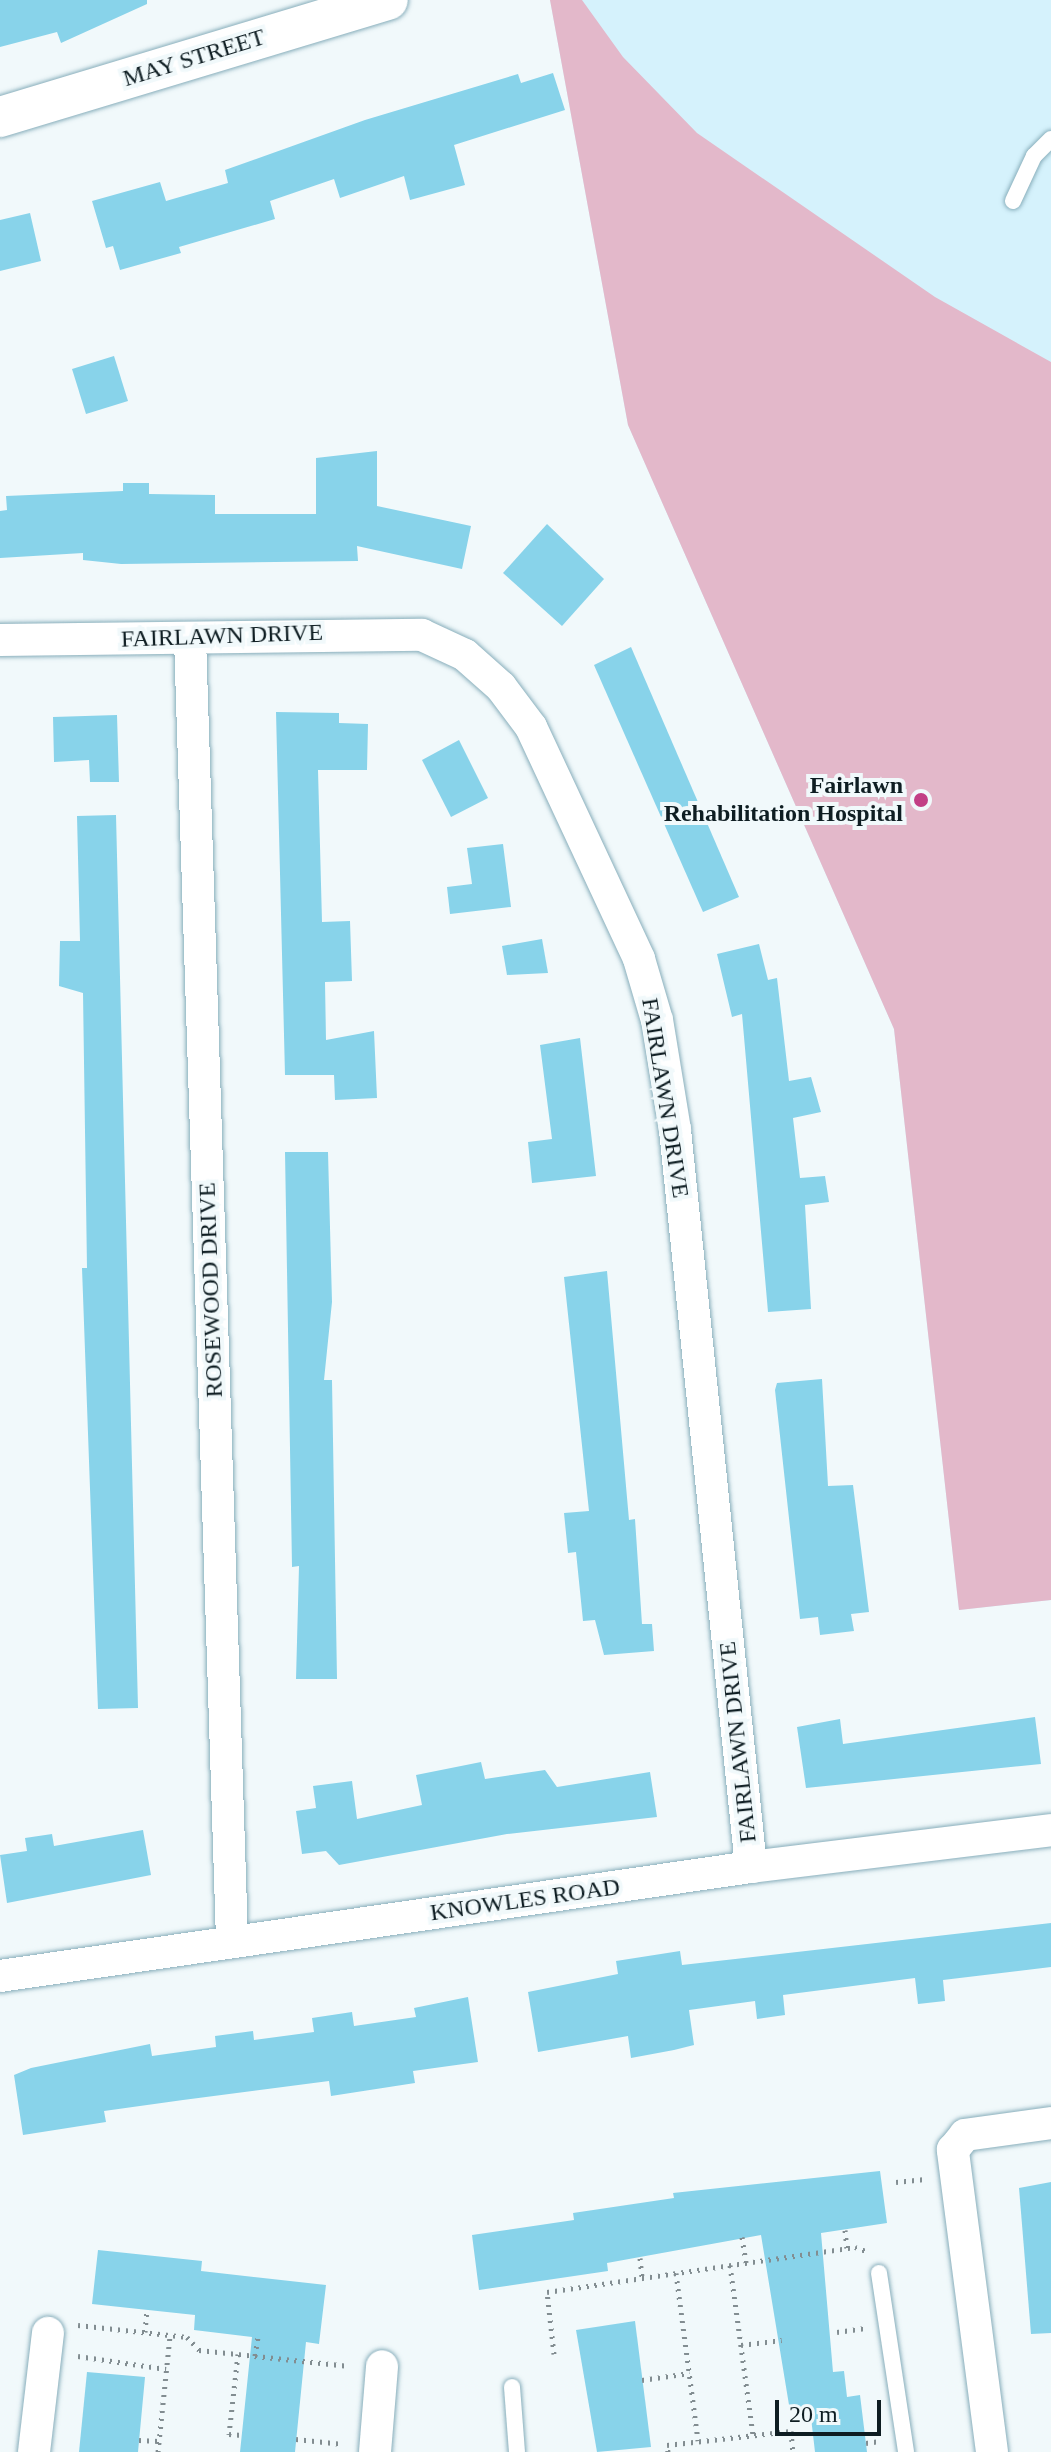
<!DOCTYPE html>
<html>
<head>
<meta charset="utf-8">
<style>
  body { margin:0 }
  #map { position:relative; width:1051px; height:2452px; overflow:hidden; background:#f1f9fb; font-family:Georgia,serif }
  div>[style] { position:absolute }
  .built>* { inset:0; background:#d5f2fc }
  .green>* { inset:0; background:#e3b8ca }
  .building>* { inset:0; background:#88d3ea }
  .path>* { height:5px; margin-top:-2.5px; transform-origin:0; background:repeating-linear-gradient(90deg,#828d91 0 2px,transparent 0 8px) }
  .roads { filter:drop-shadow(0 0 2px #88aebb) drop-shadow(0 0 2px #88aebb) }
  .service>* { height:16px; margin:-8px; padding:0 8px; transform-origin:8px; border-radius:8px; background:#fff }
  .minor>* { height:32px; margin:-16px; padding:0 16px; transform-origin:16px; border-radius:16px; background:#fff }
  .tertiary>* { height:40px; margin:-20px; padding:0 20px; transform-origin:20px; border-radius:20px; background:#fff }
  .dots>* { width:22px; height:22px; translate:-50% -50%; box-sizing:border-box; border:4px solid #f1f9fb; border-radius:50% }
  span { translate:-50% -50%; white-space:nowrap; text-align:center; line-height:1.15; -webkit-text-stroke:8px #f1f9fb; paint-order:stroke }
  .street-label { font-size:24px; color:#0e1d22 }
  .poi-label { font-size:24px; color:#0e1d22; font-weight:700 }
  .right { translate:-100% -50%; text-align:right }
  .scale { position:absolute; left:775px; top:2400px; width:106px; height:36px; box-sizing:border-box; border:4px solid #0e1d22; border-top:0; padding-left:10px; font-size:24px; line-height:28px; white-space:nowrap; color:#0e1d22; -webkit-text-stroke:6px #f1f9fb; paint-order:stroke }
</style>
</head>
<body>
<div id="map">
  <div class="built">
    <div style="clip-path:polygon(550px 0,1051px 0,1051px 1600px,959px 1610px,894px 1029px,628px 425px)"></div>
  </div>
  <div class="green">
    <div style="clip-path:polygon(550px 0,582px 0,623px 57px,697px 133px,935px 297px,1051px 362px,1051px 1600px,959px 1610px,894px 1029px,628px 425px)"></div>
  </div>
  <div class="building">
    <div style="clip-path:polygon(0 0,147px 0,147px 4px,61px 43px,57px 32px,0 47px)"></div>
    <div style="clip-path:polygon(553px 73px,565px 110px,454px 145px,465px 185px,410px 200px,404px 176px,340px 198px,334px 179px,270px 201px,275px 219px,179px 247px,181px 253px,120px 270px,113px 246px,106px 248px,92px 201px,160px 182px,166px 201px,228px 183px,225px 170px,365px 120px,518px 74px,521px 83px)"></div>
    <div style="clip-path:polygon(30px 213px,41px 261px,0 271px,0 220px)"></div>
    <div style="clip-path:polygon(114px 356px,128px 401px,86px 414px,72px 369px)"></div>
    <div style="clip-path:polygon(377px 451px,377px 506px,471px 526px,462px 569px,357px 546px,358px 561px,121px 564px,83px 560px,83px 553px,0 558px,0 511px,7px 510px,6px 496px,123px 491px,123px 483px,149px 483px,149px 494px,215px 495px,215px 514px,316px 514px,316px 458px)"></div>
    <div style="clip-path:polygon(547px 524px,604px 579px,562px 626px,503px 573px)"></div>
    <div style="clip-path:polygon(631px 647px,739px 897px,703px 912px,594px 665px)"></div>
    <div style="clip-path:polygon(276px 712px,339px 713px,339px 723px,368px 724px,367px 770px,318px 770px,322px 922px,350px 921px,352px 981px,325px 982px,326px 1040px,374px 1031px,377px 1098px,335px 1100px,334px 1075px,285px 1075px)"></div>
    <div style="clip-path:polygon(117px 715px,119px 782px,90px 782px,89px 760px,54px 762px,53px 717px)"></div>
    <div style="clip-path:polygon(459px 740px,488px 798px,451px 817px,422px 760px)"></div>
    <div style="clip-path:polygon(116px 815px,138px 1708px,98px 1709px,82px 1268px,87px 1268px,83px 993px,59px 986px,60px 941px,80px 941px,77px 816px)"></div>
    <div style="clip-path:polygon(503px 844px,511px 907px,450px 914px,447px 887px,472px 884px,467px 848px)"></div>
    <div style="clip-path:polygon(542px 939px,548px 973px,507px 975px,502px 946px)"></div>
    <div style="clip-path:polygon(759px 944px,768px 980px,777px 978px,789px 1081px,811px 1077px,821px 1112px,793px 1118px,800px 1178px,825px 1176px,829px 1202px,805px 1205px,811px 1309px,768px 1312px,742px 1014px,732px 1017px,717px 954px)"></div>
    <div style="clip-path:polygon(580px 1038px,596px 1176px,532px 1183px,528px 1142px,552px 1139px,540px 1045px)"></div>
    <div style="clip-path:polygon(285px 1152px,328px 1152px,332px 1302px,324px 1380px,332px 1380px,337px 1679px,296px 1679px,299px 1566px,292px 1567px)"></div>
    <div style="clip-path:polygon(607px 1271px,629px 1520px,635px 1519px,642px 1624px,652px 1624px,654px 1651px,604px 1655px,595px 1620px,583px 1621px,576px 1552px,568px 1553px,564px 1513px,589px 1511px,564px 1277px)"></div>
    <div style="clip-path:polygon(822px 1379px,828px 1486px,853px 1485px,869px 1612px,851px 1614px,854px 1631px,820px 1635px,818px 1617px,800px 1619px,775px 1390px,777px 1383px)"></div>
    <div style="clip-path:polygon(1035px 1717px,1041px 1764px,806px 1788px,797px 1727px,840px 1719px,843px 1744px)"></div>
    <div style="clip-path:polygon(481px 1762px,485px 1779px,545px 1770px,557px 1787px,650px 1772px,657px 1817px,507px 1834px,339px 1865px,326px 1851px,302px 1854px,296px 1811px,316px 1808px,313px 1786px,352px 1781px,357px 1819px,422px 1805px,416px 1775px)"></div>
    <div style="clip-path:polygon(143px 1830px,151px 1875px,7px 1903px,0 1855px,27px 1851px,25px 1838px,52px 1834px,54px 1846px)"></div>
    <div style="clip-path:polygon(1051px 1923px,1051px 1967px,943px 1980px,945px 2001px,918px 2004px,915px 1978px,783px 1995px,785px 2015px,757px 2019px,755px 2001px,689px 2010px,694px 2045px,674px 2050px,631px 2058px,628px 2036px,538px 2052px,528px 1992px,618px 1974px,616px 1961px,680px 1951px,682px 1965px)"></div>
    <div style="clip-path:polygon(468px 1997px,478px 2062px,413px 2071px,415px 2083px,331px 2096px,329px 2081px,183px 2100px,104px 2111px,106px 2122px,23px 2135px,14px 2075px,31px 2068px,150px 2044px,152px 2056px,216px 2047px,215px 2036px,253px 2031px,254px 2040px,314px 2032px,312px 2018px,352px 2012px,354px 2026px,416px 2017px,414px 2008px)"></div>
    <div style="clip-path:polygon(880px 2171px,887px 2223px,821px 2233px,833px 2372px,844px 2371px,847px 2397px,860px 2395px,867px 2452px,815px 2452px,810px 2409px,790px 2411px,761px 2235px,607px 2263px,608px 2271px,479px 2290px,472px 2235px,574px 2220px,573px 2213px,674px 2198px,673px 2193px)"></div>
    <div style="clip-path:polygon(1051px 2182px,1051px 2333px,1031px 2334px,1019px 2188px)"></div>
    <div style="clip-path:polygon(98px 2250px,202px 2261px,201px 2271px,326px 2285px,319px 2344px,306px 2342px,295px 2452px,240px 2452px,252px 2337px,194px 2330px,195px 2315px,92px 2304px)"></div>
    <div style="clip-path:polygon(635px 2321px,651px 2447px,597px 2452px,576px 2330px)"></div>
    <div style="clip-path:polygon(87px 2372px,145px 2377px,138px 2452px,79px 2452px)"></div>
  </div>
  <div class="path">
    <div style="left:896px;top:2182px;width:27px;rotate:-6deg"></div>
    <div style="left:845px;top:2230px;width:18px;rotate:84deg"></div>
    <div style="left:742px;top:2237px;width:26px;rotate:81deg"></div>
    <div style="left:640px;top:2258px;width:20px;rotate:84deg"></div>
    <div style="left:730px;top:2265px;width:172px;rotate:82.3deg"></div>
    <div style="left:676px;top:2273px;width:169px;rotate:82.5deg"></div>
    <div style="left:78px;top:2325px;width:110px;rotate:6.3deg"></div>
    <div style="left:187px;top:2337px;width:18px;rotate:47deg"></div>
    <div style="left:199px;top:2350px;width:151px;rotate:6.1deg"></div>
    <div style="left:145px;top:2332px;width:22px;rotate:-85deg"></div>
    <div style="left:837px;top:2332px;width:27px;rotate:-8deg"></div>
    <div style="left:741px;top:2345px;width:41px;rotate:-7deg"></div>
    <div style="left:238px;top:2354px;width:81px;rotate:96.4deg"></div>
    <div style="left:229px;top:2434px;width:13px;rotate:4deg"></div>
    <div style="left:554px;top:2354px;width:62px;rotate:-96.4deg"></div>
    <div style="left:547px;top:2292px;width:311px;rotate:-8.3deg"></div>
    <div style="left:855px;top:2247px;width:12px;rotate:20deg"></div>
    <div style="left:78px;top:2356px;width:89px;rotate:8.4deg"></div>
    <div style="left:255px;top:2356px;width:19px;rotate:-81deg"></div>
    <div style="left:642px;top:2380px;width:48px;rotate:-8.5deg"></div>
    <div style="left:296px;top:2439px;width:47px;rotate:6.1deg"></div>
    <div style="left:139px;top:2440px;width:20px;rotate:3deg"></div>
    <div style="left:866px;top:2443px;width:14px;rotate:-8deg"></div>
    <div style="left:158px;top:2452px;width:118px;rotate:-84.1deg"></div>
    <div style="left:668px;top:2452px;width:7px;rotate:-98deg"></div>
    <div style="left:667px;top:2445px;width:125px;rotate:-6.4deg"></div>
    <div style="left:791px;top:2431px;width:21px;rotate:85deg"></div>
  </div>
  <div class="roads">
    <div class="service">
      <div style="left:1013px;top:201px;width:50px;rotate:-65deg"></div>
      <div style="left:1034px;top:156px;width:24px;rotate:-45deg"></div>
      <div style="left:879px;top:2273px;width:181px;rotate:81.4deg"></div>
      <div style="left:512px;top:2387px;width:65px;rotate:85.6deg"></div>
    </div>
    <div class="minor">
      <div style="left:190px;top:639px;width:1303px;rotate:88.15deg"></div>
      <div style="left:0;top:640px;width:422px;rotate:-0.7deg"></div>
      <div style="left:422px;top:635px;width:47px;rotate:24.9deg"></div>
      <div style="left:465px;top:655px;width:48px;rotate:41.6deg"></div>
      <div style="left:501px;top:687px;width:50px;rotate:53.1deg"></div>
      <div style="left:531px;top:727px;width:256px;rotate:65deg"></div>
      <div style="left:639px;top:959px;width:64px;rotate:73.6deg"></div>
      <div style="left:657px;top:1020px;width:111px;rotate:80.7deg"></div>
      <div style="left:675px;top:1130px;width:741px;rotate:84.11deg"></div>
      <div style="left:0;top:1976px;width:759px;rotate:-8.26deg"></div>
      <div style="left:751px;top:1867px;width:302px;rotate:-7deg"></div>
      <div style="left:34px;top:2452px;width:120px;rotate:-83.3deg"></div>
      <div style="left:375px;top:2452px;width:86px;rotate:-85.3deg"></div>
      <div style="left:992px;top:2452px;width:305px;rotate:-97.4deg"></div>
      <div style="left:953px;top:2150px;width:19px;rotate:-51deg"></div>
      <div style="left:965px;top:2135px;width:87px;rotate:-7.9deg"></div>
    </div>
    <div class="tertiary">
      <div style="left:0;top:117px;width:405px;rotate:-16.8deg"></div>
    </div>
  </div>
  <div class="dots">
    <div style="left:921px;top:800px;background:#c23f86"></div>
  </div>
  <div class="street-label">
    <span style="left:194px;top:58px;rotate:-17deg">MAY STREET</span>
    <span style="left:222px;top:636px;rotate:-2deg">FAIRLAWN DRIVE</span>
    <span style="left:665px;top:1098px;rotate:81deg">FAIRLAWN DRIVE</span>
    <span style="left:211px;top:1290px;rotate:-92deg">ROSEWOOD DRIVE</span>
    <span style="left:738px;top:1742px;rotate:-96deg">FAIRLAWN DRIVE</span>
    <span style="left:525px;top:1900px;rotate:-8deg">KNOWLES ROAD</span>
  </div>
  <div class="poi-label">
    <span class="right" style="left:903px;top:800px">Fairlawn<br>Rehabilitation Hospital</span>
  </div>
  <div class="scale">20 m</div>
</div>
</body>
</html>
